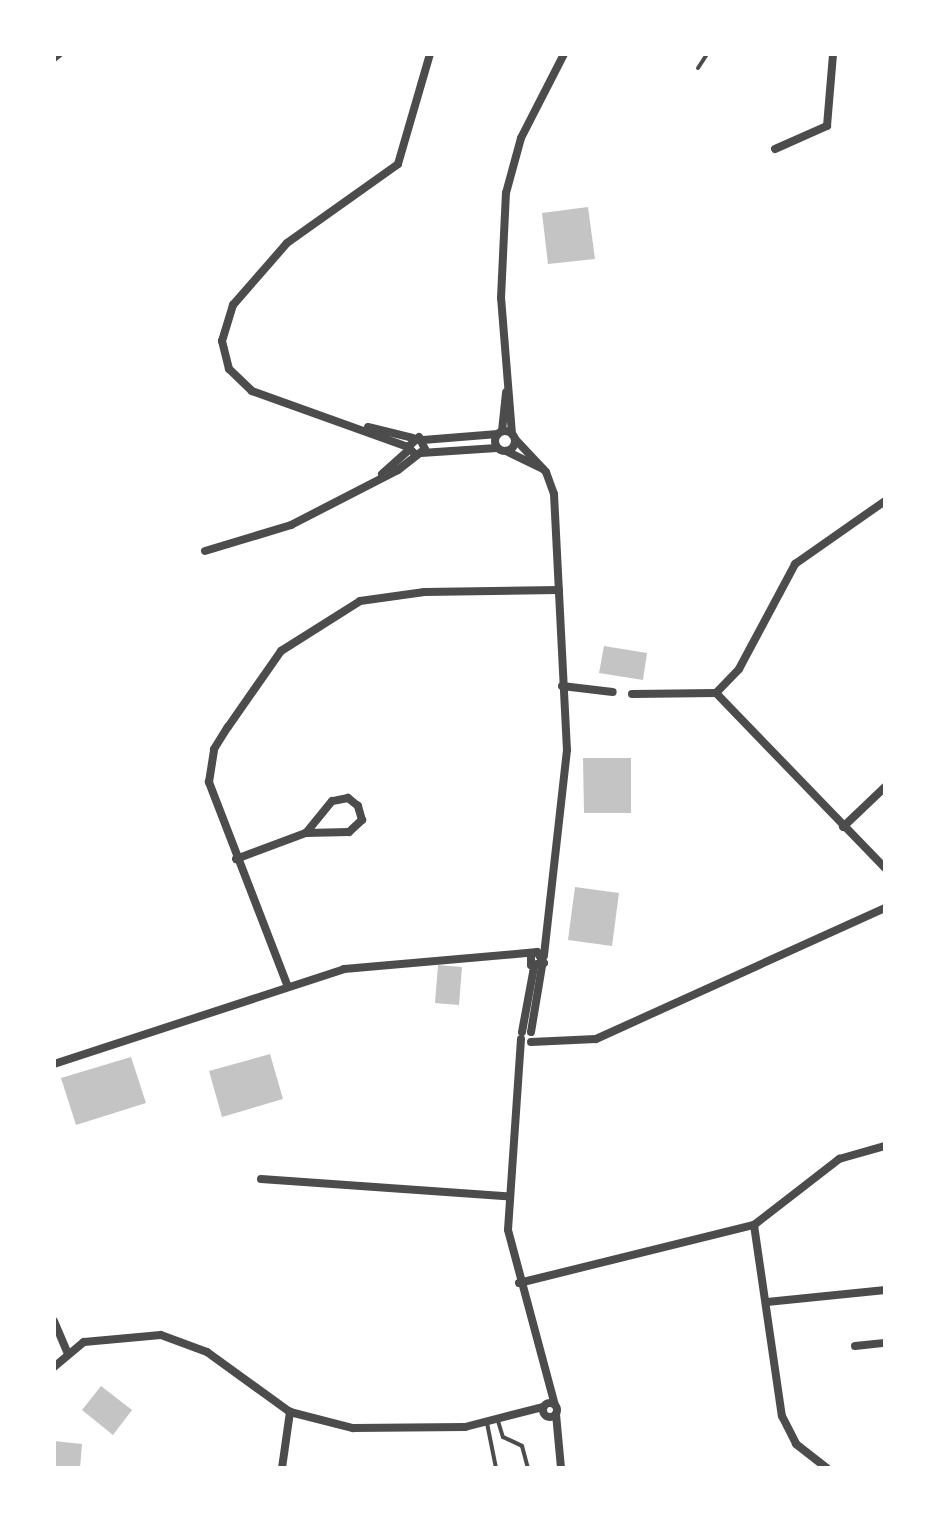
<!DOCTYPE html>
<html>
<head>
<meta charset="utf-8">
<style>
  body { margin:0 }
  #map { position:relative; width:939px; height:1522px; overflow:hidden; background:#fff; font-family:"PT Sans",sans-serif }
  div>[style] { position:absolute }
  .building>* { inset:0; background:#c4c4c4 }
  .service>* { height:4px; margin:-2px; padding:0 2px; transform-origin:2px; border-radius:2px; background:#4c4c4c }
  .minor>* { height:8px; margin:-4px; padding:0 4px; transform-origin:4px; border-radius:4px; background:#4c4c4c }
  .minor>.ring { margin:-4px; padding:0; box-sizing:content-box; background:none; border:8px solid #4c4c4c; border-radius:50% }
  span { translate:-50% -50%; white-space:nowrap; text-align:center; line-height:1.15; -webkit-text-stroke:8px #fff; paint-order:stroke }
  .frame { position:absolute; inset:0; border:56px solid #fff; pointer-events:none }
</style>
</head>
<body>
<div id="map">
  <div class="building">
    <div style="clip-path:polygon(588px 207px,595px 259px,548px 264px,542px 213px)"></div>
    <div style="clip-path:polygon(604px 646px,647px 653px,643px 680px,599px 673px)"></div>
    <div style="clip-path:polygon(583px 758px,631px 758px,631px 813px,584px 813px)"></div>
    <div style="clip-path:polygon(575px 887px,619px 893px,612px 946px,568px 940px)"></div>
    <div style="clip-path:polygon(438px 965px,462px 967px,459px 1005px,435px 1003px)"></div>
    <div style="clip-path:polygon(270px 1054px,283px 1099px,222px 1117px,209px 1071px)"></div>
    <div style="clip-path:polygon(131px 1057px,146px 1103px,76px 1125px,61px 1078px)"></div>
    <div style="clip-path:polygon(101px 1386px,132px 1410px,113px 1435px,82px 1410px)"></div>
    <div style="clip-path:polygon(54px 1441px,82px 1444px,80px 1468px,54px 1468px)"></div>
  </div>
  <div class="service">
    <div style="left:698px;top:68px;width:17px;rotate:-57deg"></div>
    <div style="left:498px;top:1421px;width:17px;rotate:73deg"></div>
    <div style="left:503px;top:1437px;width:21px;rotate:25deg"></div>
    <div style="left:522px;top:1446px;width:23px;rotate:75deg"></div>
    <div style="left:487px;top:1423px;width:46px;rotate:78.7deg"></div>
  </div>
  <div class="minor">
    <div style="left:54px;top:58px;width:6px;rotate:-39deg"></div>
    <div style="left:775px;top:149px;width:57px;rotate:-23.9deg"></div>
    <div style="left:827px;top:126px;width:72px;rotate:-85.2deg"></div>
    <div style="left:368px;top:427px;width:46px;rotate:13.7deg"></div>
    <div class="ring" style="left:495px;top:431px;width:12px;height:12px"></div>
    <div style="left:502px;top:431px;width:39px;rotate:-84deg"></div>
    <div style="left:512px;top:434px;width:136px;rotate:-94.6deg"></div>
    <div style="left:501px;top:298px;width:105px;rotate:-87.3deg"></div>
    <div style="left:506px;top:193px;width:57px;rotate:-74.7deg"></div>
    <div style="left:521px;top:138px;width:94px;rotate:-62.9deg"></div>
    <div style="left:515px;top:439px;width:45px;rotate:46.8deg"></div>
    <div style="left:546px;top:472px;width:23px;rotate:70deg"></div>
    <div style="left:554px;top:494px;width:256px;rotate:87.1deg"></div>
    <div style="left:567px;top:750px;width:207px;rotate:96.4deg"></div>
    <div style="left:423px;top:440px;width:75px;rotate:-4.6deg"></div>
    <div style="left:408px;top:447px;width:166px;rotate:-160.3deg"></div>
    <div style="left:252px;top:391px;width:32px;rotate:-136deg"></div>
    <div style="left:229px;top:369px;width:29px;rotate:-104deg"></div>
    <div style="left:222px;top:341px;width:38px;rotate:-73deg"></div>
    <div style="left:233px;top:305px;width:82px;rotate:-48.9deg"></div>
    <div style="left:287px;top:243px;width:136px;rotate:-35.4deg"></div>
    <div style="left:398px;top:164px;width:115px;rotate:-73.8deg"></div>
    <div style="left:506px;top:451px;width:41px;rotate:25.9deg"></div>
    <div style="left:421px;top:453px;width:76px;rotate:-3.8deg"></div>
    <div style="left:382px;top:474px;width:36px;rotate:-42deg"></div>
    <div style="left:205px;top:551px;width:90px;rotate:-16.8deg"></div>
    <div style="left:291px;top:525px;width:120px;rotate:-27.2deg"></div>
    <div style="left:398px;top:470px;width:34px;rotate:-38deg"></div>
    <div style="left:425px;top:449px;width:13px;rotate:-117deg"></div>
    <div style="left:419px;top:437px;width:15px;rotate:138deg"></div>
    <div style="left:408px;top:447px;width:11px;rotate:45deg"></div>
    <div style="left:562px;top:686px;width:51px;rotate:6.7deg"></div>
    <div style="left:716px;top:693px;width:33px;rotate:-46deg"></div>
    <div style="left:739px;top:669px;width:119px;rotate:-61.9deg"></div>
    <div style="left:795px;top:564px;width:110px;rotate:-35deg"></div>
    <div style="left:716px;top:693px;width:243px;rotate:46deg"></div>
    <div style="left:632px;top:694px;width:84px;rotate:-0.7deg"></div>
    <div style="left:843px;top:827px;width:58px;rotate:-43.6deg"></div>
    <div style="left:236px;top:859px;width:75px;rotate:-20.4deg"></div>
    <div style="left:306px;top:833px;width:43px;rotate:-1.3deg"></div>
    <div style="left:349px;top:832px;width:18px;rotate:-43deg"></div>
    <div style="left:362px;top:820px;width:15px;rotate:-106deg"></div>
    <div style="left:358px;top:806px;width:13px;rotate:-141deg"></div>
    <div style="left:348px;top:798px;width:16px;rotate:169deg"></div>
    <div style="left:332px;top:801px;width:41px;rotate:129.1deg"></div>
    <div style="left:288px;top:987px;width:220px;rotate:-111.1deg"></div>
    <div style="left:209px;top:782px;width:33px;rotate:-81deg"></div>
    <div style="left:214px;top:749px;width:26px;rotate:-58deg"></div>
    <div style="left:228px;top:727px;width:93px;rotate:-55.1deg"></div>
    <div style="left:281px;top:651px;width:93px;rotate:-32.3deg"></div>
    <div style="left:360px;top:601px;width:65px;rotate:-8deg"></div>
    <div style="left:424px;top:592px;width:135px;rotate:-0.8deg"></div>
    <div style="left:522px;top:1032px;width:66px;rotate:-79.5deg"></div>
    <div style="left:531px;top:1032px;width:67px;rotate:-80.5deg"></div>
    <div style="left:521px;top:1039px;width:191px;rotate:93.9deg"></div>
    <div style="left:508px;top:1230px;width:181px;rotate:75deg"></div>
    <div style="left:531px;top:1042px;width:65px;rotate:-2.6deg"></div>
    <div style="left:596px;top:1039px;width:317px;rotate:-24.4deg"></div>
    <div style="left:54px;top:1064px;width:305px;rotate:-18.1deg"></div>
    <div style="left:344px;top:969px;width:194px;rotate:-5deg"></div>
    <div style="left:537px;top:952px;width:13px;rotate:58deg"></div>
    <div style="left:544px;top:963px;width:13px;rotate:171deg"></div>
    <div style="left:531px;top:965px;width:11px;rotate:-90deg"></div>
    <div style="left:261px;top:1179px;width:246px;rotate:4deg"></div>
    <div style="left:754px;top:1225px;width:193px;rotate:81.7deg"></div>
    <div style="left:782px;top:1416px;width:31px;rotate:63deg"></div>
    <div style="left:796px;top:1444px;width:39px;rotate:38deg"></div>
    <div style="left:519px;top:1283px;width:242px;rotate:-13.9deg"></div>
    <div style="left:754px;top:1225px;width:108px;rotate:-37.8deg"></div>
    <div style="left:839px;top:1159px;width:48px;rotate:-15.8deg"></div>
    <div style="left:767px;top:1302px;width:119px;rotate:-5.8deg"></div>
    <div style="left:54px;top:1321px;width:33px;rotate:67deg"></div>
    <div style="left:855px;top:1346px;width:30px;rotate:-6deg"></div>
    <div style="left:54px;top:1367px;width:39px;rotate:-40deg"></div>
    <div style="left:84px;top:1342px;width:77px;rotate:-5.2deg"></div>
    <div style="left:161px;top:1335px;width:49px;rotate:20.3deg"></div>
    <div style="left:207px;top:1352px;width:102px;rotate:35.9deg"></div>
    <div style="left:290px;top:1412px;width:65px;rotate:14.3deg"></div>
    <div style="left:353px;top:1428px;width:112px;rotate:-0.5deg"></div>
    <div style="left:465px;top:1427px;width:81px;rotate:-14.4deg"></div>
    <div class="ring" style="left:543px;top:1403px;width:6px;height:6px"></div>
    <div style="left:556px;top:1414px;width:54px;rotate:84.7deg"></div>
    <div style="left:282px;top:1468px;width:57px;rotate:-81.9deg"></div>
  </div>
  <div class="frame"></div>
</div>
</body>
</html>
